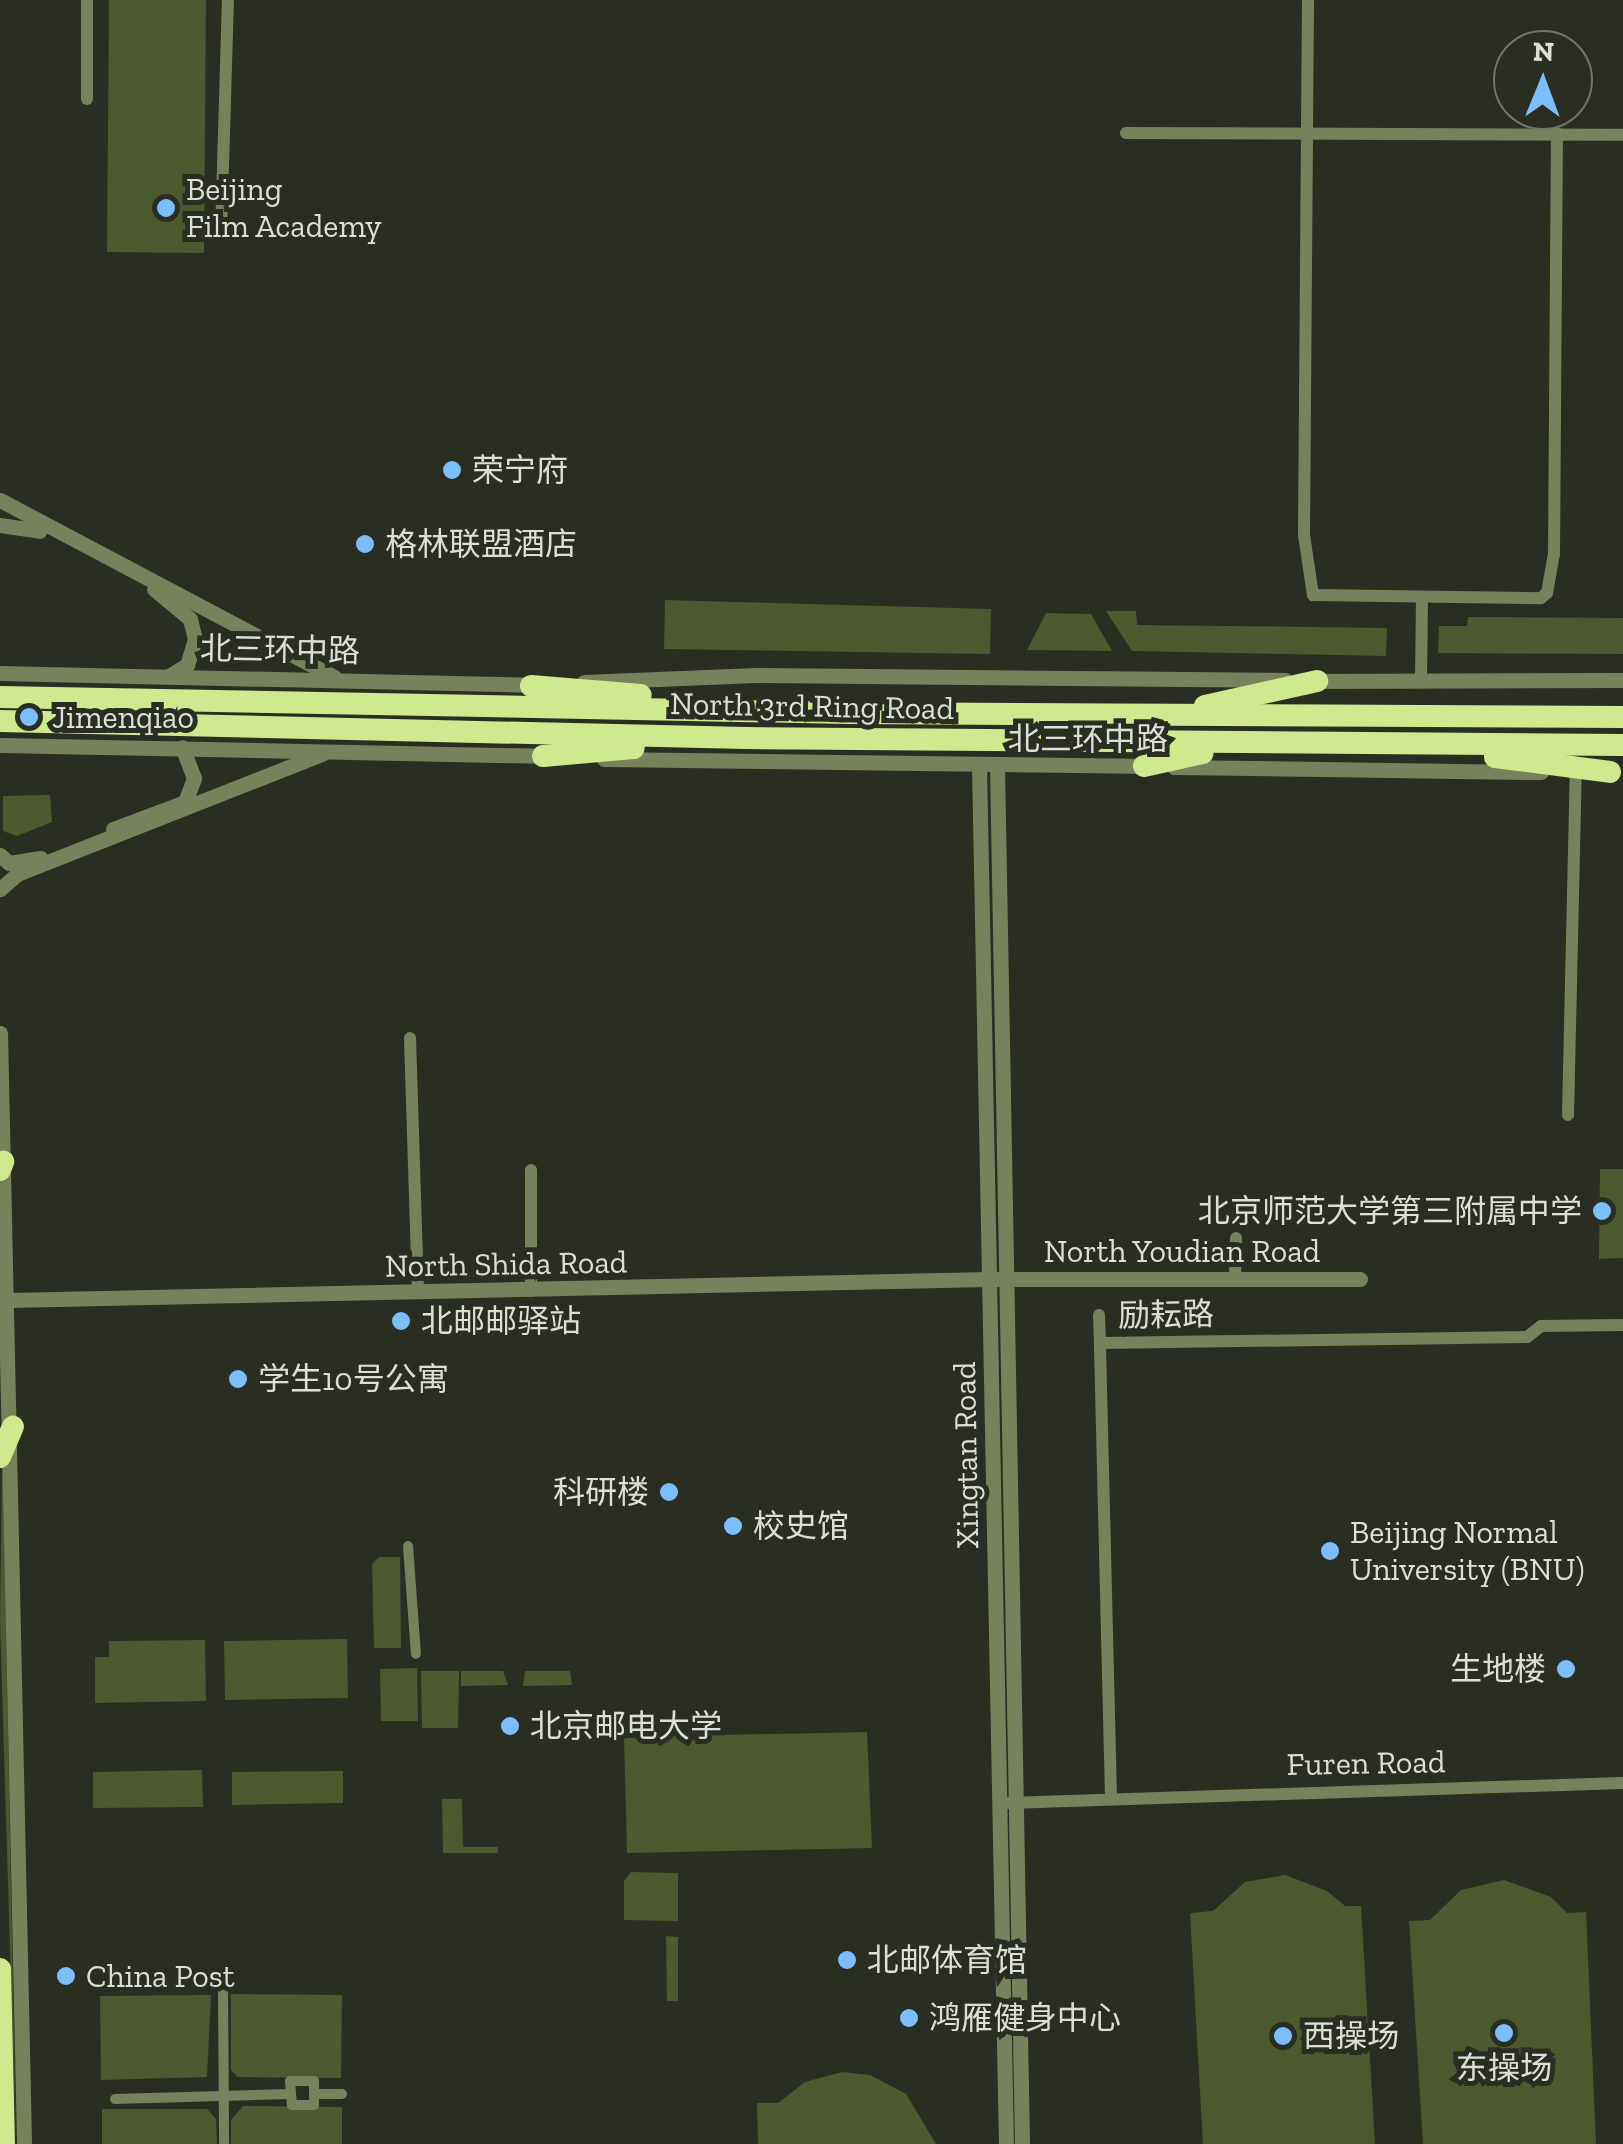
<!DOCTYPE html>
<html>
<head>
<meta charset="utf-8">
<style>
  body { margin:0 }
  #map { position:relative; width:1623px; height:2144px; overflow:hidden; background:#2a2e22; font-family:"Zilla Slab","Noto Sans SC",serif }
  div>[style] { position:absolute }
  .green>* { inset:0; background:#4d592e }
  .pedestrian>* { height:10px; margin:-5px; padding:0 5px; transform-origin:5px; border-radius:5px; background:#77825c }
  .minor>* { height:12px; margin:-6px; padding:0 6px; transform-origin:6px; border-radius:6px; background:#77825c }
  .tertiary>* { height:15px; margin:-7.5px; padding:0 7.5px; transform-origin:7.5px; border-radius:7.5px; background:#77825c }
  .trunk>* { height:22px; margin:-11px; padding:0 11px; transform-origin:11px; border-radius:11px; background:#d0e98f }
  .dots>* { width:28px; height:28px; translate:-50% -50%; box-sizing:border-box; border:5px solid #2a2e22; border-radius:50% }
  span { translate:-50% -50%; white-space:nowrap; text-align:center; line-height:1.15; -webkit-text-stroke:10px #2a2e22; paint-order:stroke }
  .poi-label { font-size:32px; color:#dcdfd7 }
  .left { translate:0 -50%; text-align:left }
  .right { translate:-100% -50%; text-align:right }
  .street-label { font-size:32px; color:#dcdfd7 }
  .north { position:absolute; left:1493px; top:30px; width:100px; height:100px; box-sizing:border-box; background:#2a2e22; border:2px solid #71756a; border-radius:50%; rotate:1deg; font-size:28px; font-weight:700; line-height:40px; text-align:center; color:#dcdfd7 }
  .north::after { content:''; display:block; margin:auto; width:35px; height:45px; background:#7cbef9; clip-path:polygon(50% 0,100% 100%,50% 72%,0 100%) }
</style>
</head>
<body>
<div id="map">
  <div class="green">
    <div style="clip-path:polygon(109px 0,206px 0,204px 253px,107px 252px)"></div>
    <div style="clip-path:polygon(665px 600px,991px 609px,990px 654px,664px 649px)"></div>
    <div style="clip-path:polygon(1106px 611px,1136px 611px,1137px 625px,1387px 628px,1386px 656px,1132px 651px)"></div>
    <div style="clip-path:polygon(1046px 613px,1091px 614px,1112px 651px,1027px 650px)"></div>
    <div style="clip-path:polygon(1468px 617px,1623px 618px,1623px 654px,1438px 653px,1439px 626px,1467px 626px)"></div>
    <div style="clip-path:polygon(50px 795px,52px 822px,17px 836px,3px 831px,3px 796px)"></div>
    <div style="clip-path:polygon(1600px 1169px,1623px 1169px,1623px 1258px,1599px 1259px)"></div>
    <div style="clip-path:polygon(2px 1463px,3px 1482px,16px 2144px,0 1622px)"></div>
    <div style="clip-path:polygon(379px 1557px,400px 1557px,401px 1648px,374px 1648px,372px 1564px)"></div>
    <div style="clip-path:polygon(347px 1639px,348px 1698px,225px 1700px,224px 1641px)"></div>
    <div style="clip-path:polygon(205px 1640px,206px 1701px,95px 1703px,95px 1657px,109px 1657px,109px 1641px)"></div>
    <div style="clip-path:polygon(417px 1668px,418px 1721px,381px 1721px,380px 1669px)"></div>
    <div style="clip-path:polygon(421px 1671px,459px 1671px,458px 1728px,422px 1728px)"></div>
    <div style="clip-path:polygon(461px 1671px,503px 1671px,508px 1685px,461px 1686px)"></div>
    <div style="clip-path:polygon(570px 1671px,572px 1685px,523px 1686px,525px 1671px)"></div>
    <div style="clip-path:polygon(867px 1732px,872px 1848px,627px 1853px,624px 1737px)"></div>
    <div style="clip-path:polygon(202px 1770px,203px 1807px,93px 1808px,93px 1772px)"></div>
    <div style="clip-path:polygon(343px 1771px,343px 1803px,232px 1805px,232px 1772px)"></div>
    <div style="clip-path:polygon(442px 1799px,462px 1799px,463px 1847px,498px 1847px,498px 1853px,443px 1853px)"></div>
    <div style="clip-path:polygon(631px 1872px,678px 1873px,678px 1921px,624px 1920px,624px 1881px)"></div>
    <div style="clip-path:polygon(1285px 1875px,1327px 1891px,1345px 1906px,1361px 1906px,1375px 2144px,1203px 2144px,1190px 1913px,1213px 1911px,1245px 1882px)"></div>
    <div style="clip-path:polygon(1504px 1880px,1551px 1897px,1567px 1913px,1586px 1912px,1596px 2144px,1423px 2144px,1409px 1921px,1430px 1920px,1461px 1890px)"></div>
    <div style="clip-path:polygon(666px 1936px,678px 1937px,678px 2001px,667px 2001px)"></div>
    <div style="clip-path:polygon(231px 1994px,342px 1995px,341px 2078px,238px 2077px,231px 2070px)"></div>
    <div style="clip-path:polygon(211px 1995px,207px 2077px,101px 2080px,100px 1996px)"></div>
    <div style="clip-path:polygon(842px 2072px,870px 2075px,906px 2094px,936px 2144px,758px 2144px,757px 2103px,778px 2103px,805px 2082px)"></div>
    <div style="clip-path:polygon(243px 2106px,342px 2107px,342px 2144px,231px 2144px,231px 2120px)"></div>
    <div style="clip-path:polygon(102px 2109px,207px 2109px,216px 2119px,217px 2144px,102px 2144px)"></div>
  </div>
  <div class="pedestrian">
    <div style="left:408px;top:1546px;width:108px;rotate:85.8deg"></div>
    <div style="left:223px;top:1988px;width:156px;rotate:89.6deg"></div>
    <div style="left:291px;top:2094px;width:13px;rotate:-94deg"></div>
    <div style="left:290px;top:2081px;width:24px"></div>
    <div style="left:314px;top:2081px;width:13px;rotate:90deg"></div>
    <div style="left:115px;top:2099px;width:176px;rotate:-1.6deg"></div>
    <div style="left:291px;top:2094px;width:11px;rotate:85deg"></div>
    <div style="left:292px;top:2105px;width:22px"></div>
    <div style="left:314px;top:2105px;width:11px;rotate:-90deg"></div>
    <div style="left:314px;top:2094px;width:28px"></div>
  </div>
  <div class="minor">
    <div style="left:1308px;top:0;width:535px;rotate:90.43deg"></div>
    <div style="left:1304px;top:535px;width:61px;rotate:81.5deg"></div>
    <div style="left:1313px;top:595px;width:228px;rotate:0.8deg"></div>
    <div style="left:1541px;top:598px;width:8px;rotate:-40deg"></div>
    <div style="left:1547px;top:593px;width:39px;rotate:-80deg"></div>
    <div style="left:1554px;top:555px;width:422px;rotate:-89.6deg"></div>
    <div style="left:87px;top:99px;width:99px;rotate:-90deg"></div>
    <div style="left:1126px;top:133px;width:497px;rotate:0.2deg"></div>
    <div style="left:221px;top:234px;width:234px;rotate:-88.3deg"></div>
    <div style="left:1421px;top:680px;width:82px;rotate:-89.3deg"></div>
    <div style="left:410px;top:1038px;width:255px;rotate:88.2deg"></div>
    <div style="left:1568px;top:1115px;width:343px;rotate:-88.7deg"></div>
    <div style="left:1235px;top:1279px;width:41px;rotate:-88.6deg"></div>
    <div style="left:531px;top:1291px;width:121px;rotate:-90deg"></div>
    <div style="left:1099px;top:1315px;width:28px;rotate:88deg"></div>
    <div style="left:1111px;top:1797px;width:454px;rotate:-91.4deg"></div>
    <div style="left:1100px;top:1343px;width:427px;rotate:-0.8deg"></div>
    <div style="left:1527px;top:1337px;width:18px;rotate:-38deg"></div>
    <div style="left:1541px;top:1326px;width:82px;rotate:-0.7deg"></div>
    <div style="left:1006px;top:1803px;width:617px;rotate:-1.86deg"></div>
  </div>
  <div class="tertiary">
    <div style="left:0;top:500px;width:378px;rotate:27.9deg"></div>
    <div style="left:0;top:525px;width:40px;rotate:8.5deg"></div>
    <div style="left:154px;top:589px;width:47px;rotate:39.8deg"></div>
    <div style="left:190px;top:619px;width:21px;rotate:76deg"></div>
    <div style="left:195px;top:639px;width:27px;rotate:107deg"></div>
    <div style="left:187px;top:665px;width:21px;rotate:149deg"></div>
    <div style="left:0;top:673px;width:541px;rotate:1.27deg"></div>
    <div style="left:1308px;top:681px;width:315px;rotate:-0.2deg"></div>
    <div style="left:584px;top:682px;width:172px;rotate:-2.3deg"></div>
    <div style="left:756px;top:675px;width:529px;rotate:0.54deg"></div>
    <div style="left:0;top:745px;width:551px;rotate:1.14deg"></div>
    <div style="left:604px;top:759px;width:547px;rotate:0.73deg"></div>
    <div style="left:979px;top:765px;width:1379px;rotate:88.88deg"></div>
    <div style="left:997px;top:766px;width:1378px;rotate:88.96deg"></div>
    <div style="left:1174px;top:767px;width:367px;rotate:0.8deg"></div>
    <div style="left:113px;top:829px;width:77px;rotate:-20.6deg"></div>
    <div style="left:185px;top:802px;width:26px;rotate:-69deg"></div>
    <div style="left:194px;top:778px;width:33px;rotate:-111deg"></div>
    <div style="left:0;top:855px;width:12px;rotate:42deg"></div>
    <div style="left:9px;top:863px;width:32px;rotate:-9deg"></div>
    <div style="left:0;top:889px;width:23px;rotate:-41deg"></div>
    <div style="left:17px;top:874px;width:328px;rotate:-21.5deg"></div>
    <div style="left:0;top:1033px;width:1111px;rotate:88.76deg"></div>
    <div style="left:9px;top:1300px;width:981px;rotate:-1.23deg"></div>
    <div style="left:990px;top:1279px;width:370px"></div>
  </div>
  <div class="trunk">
    <div style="left:531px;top:686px;width:110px;rotate:4.7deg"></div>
    <div style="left:0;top:697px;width:848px;rotate:1.08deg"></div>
    <div style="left:848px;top:713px;width:775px;rotate:0.3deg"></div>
    <div style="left:1205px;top:706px;width:115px;rotate:-12.6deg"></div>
    <div style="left:0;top:721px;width:746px;rotate:1.31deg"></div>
    <div style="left:746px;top:738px;width:877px;rotate:0.46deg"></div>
    <div style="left:543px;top:756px;width:91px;rotate:-5deg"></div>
    <div style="left:1495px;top:757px;width:116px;rotate:7.4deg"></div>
    <div style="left:1144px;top:766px;width:60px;rotate:-12.4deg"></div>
    <div style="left:0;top:1170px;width:9px;rotate:-69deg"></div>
    <div style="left:0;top:1457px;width:33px;rotate:-67deg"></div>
    <div style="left:0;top:1969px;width:175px;rotate:88.7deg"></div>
  </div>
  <div class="dots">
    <div style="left:166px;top:208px;background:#7cbef9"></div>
    <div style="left:452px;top:470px;background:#7cbef9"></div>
    <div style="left:365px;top:544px;background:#7cbef9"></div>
    <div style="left:29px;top:717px;background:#7cbef9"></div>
    <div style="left:1602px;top:1211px;background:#7cbef9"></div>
    <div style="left:401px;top:1321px;background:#7cbef9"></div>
    <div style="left:238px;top:1379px;background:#7cbef9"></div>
    <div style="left:669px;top:1492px;background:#7cbef9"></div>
    <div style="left:733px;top:1526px;background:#7cbef9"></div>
    <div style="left:1330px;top:1551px;background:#7cbef9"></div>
    <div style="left:1566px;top:1669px;background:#7cbef9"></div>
    <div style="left:510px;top:1726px;background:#7cbef9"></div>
    <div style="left:847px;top:1960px;background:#7cbef9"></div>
    <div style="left:66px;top:1976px;background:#7cbef9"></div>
    <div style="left:909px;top:2018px;background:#7cbef9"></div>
    <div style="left:1504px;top:2033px;background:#7cbef9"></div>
    <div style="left:1283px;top:2036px;background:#7cbef9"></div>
  </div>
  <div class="poi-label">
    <span class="left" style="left:186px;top:208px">Beijing<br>Film Academy</span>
    <span class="left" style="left:472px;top:470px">荣宁府</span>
    <span class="left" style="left:385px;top:544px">格林联盟酒店</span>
    <span class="left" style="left:52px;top:717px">Jimenqiao</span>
    <span class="right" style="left:1582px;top:1211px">北京师范大学第三附属中学</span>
    <span class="left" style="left:421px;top:1321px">北邮邮驿站</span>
    <span class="left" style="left:258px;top:1379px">学生10号公寓</span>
    <span class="right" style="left:649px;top:1492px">科研楼</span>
    <span class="left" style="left:753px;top:1526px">校史馆</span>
    <span class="left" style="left:1350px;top:1551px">Beijing Normal<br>University (BNU)</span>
    <span class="right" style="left:1546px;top:1669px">生地楼</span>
    <span class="left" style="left:530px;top:1726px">北京邮电大学</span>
    <span class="left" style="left:867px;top:1960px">北邮体育馆</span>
    <span class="left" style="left:86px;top:1976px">China Post</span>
    <span class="left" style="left:929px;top:2018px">鸿雁健身中心</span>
    <span class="left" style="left:1303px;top:2036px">西操场</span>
    <span style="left:1504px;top:2068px">东操场</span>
  </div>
  <div class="street-label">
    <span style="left:280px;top:650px;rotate:1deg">北三环中路</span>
    <span style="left:812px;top:706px;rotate:1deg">North 3rd Ring Road</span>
    <span style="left:1088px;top:739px">北三环中路</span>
    <span style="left:1182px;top:1251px">North Youdian Road</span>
    <span style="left:506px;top:1264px;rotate:-1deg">North Shida Road</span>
    <span style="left:1166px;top:1315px;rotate:-1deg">励耘路</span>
    <span style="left:966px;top:1455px;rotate:-91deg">Xingtan Road</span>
    <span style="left:1366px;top:1763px;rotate:-1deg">Furen Road</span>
  </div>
  <div class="north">N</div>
</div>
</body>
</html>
